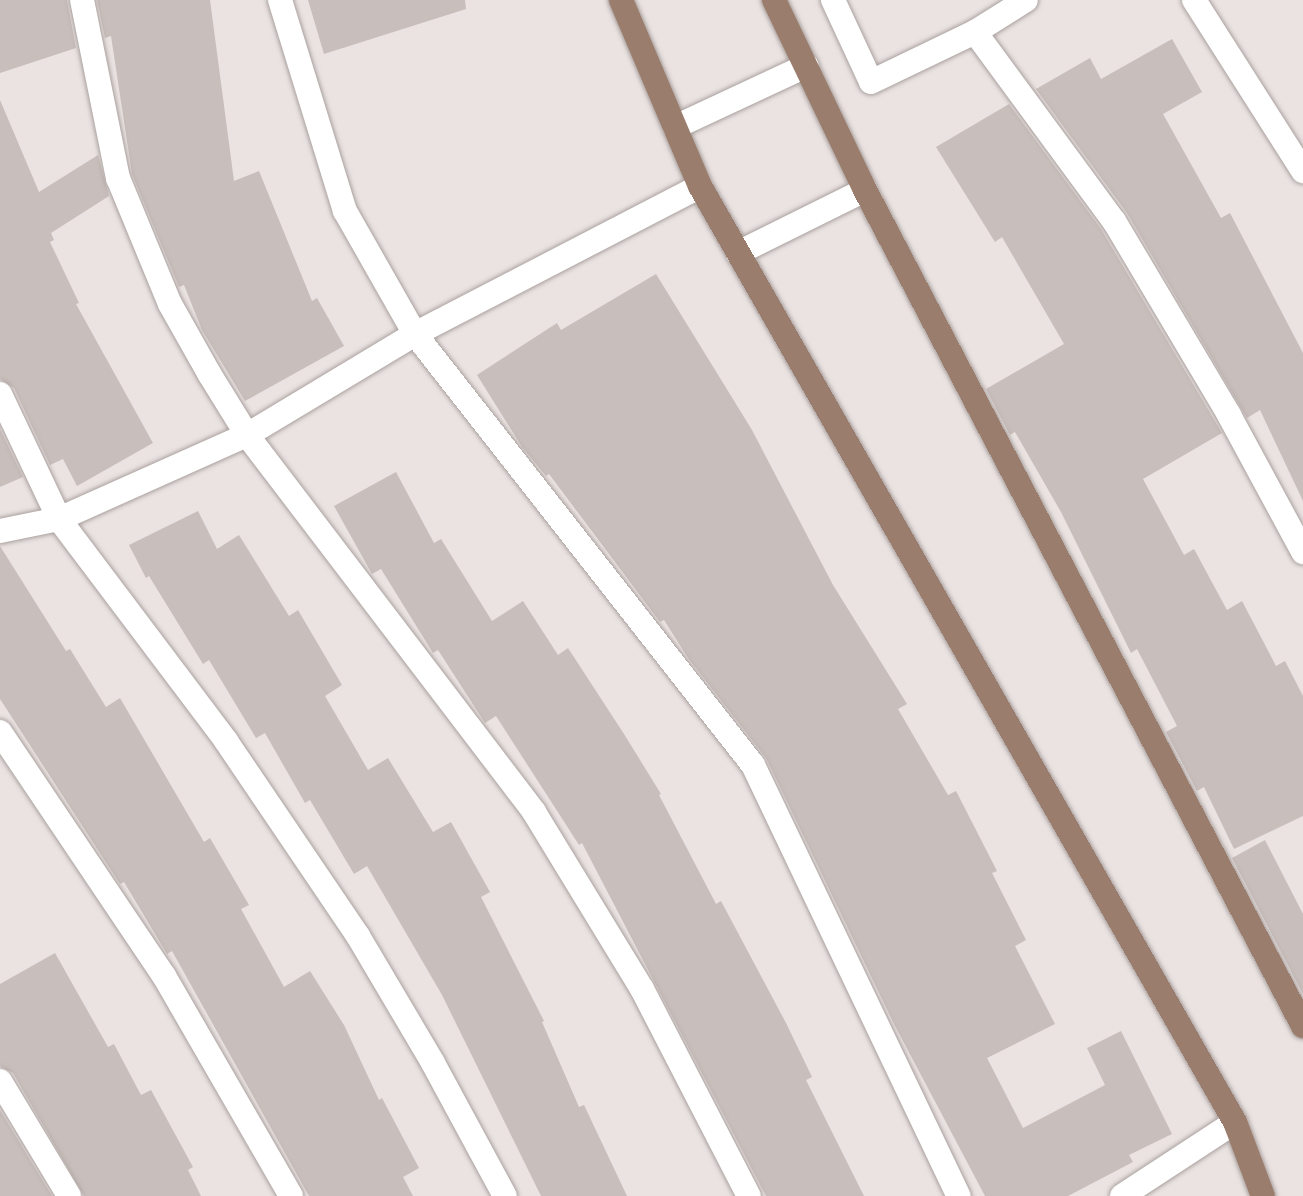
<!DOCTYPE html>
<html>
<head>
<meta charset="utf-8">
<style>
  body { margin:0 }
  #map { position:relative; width:1303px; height:1196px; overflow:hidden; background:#eae3e2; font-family:"Fira Sans Condensed",sans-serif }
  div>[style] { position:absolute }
  .building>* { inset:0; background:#c8bebb }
  .roads { filter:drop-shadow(0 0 2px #aaa19e) drop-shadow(0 0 2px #aaa19e) }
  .minor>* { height:24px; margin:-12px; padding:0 12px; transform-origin:12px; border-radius:12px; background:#fff }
  .major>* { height:24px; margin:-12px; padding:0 12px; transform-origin:12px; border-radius:12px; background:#9a7d6c }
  span { translate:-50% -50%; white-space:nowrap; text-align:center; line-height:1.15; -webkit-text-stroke:8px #f7f3f2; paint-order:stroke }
</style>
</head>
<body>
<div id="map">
  <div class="building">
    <div style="clip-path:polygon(0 0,67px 0,76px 48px,0 73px)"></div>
    <div style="clip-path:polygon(97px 0,210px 0,234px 181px,259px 171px,312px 301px,317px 298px,344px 346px,245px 401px,202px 330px,184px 285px,179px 287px,132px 174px,111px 36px,105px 38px)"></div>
    <div style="clip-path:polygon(308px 0,465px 0,466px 9px,324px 54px)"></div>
    <div style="clip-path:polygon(1172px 39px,1202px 92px,1163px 114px,1221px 218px,1230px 213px,1303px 353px,1303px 501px,1260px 410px,1247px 418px,1127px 213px,1036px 89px,1090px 58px,1101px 79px)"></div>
    <div style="clip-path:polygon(0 100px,39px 192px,98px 155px,109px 196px,51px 233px,54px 240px,50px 242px,79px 303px,76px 304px,153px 443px,77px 486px,63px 459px,50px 465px,14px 388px,0 379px)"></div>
    <div style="clip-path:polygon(1009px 104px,1101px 229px,1222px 433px,1143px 479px,1184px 555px,1194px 549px,1227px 610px,1242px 601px,1276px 666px,1285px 661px,1303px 696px,1303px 816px,1234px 849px,1204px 787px,1197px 791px,1166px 732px,1177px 726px,1137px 649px,1131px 653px,1061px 512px,1015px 432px,1010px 435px,986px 389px,1064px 344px,1002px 237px,995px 242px,936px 147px)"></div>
    <div style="clip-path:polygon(656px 274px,752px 430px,833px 585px,907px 704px,898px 709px,948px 795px,956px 791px,997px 871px,992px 873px,1026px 940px,1015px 946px,1055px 1024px,987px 1058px,1023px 1128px,1105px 1085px,1087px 1048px,1121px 1031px,1172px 1134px,1129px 1155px,1133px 1162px,1068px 1196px,985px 1196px,894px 1024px,766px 758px,688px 658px,664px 620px,660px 622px,549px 474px,546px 476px,522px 447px,477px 375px,557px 323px,561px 330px)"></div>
    <div style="clip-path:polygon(0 429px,23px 477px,0 487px)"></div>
    <div style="clip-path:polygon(396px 472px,434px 543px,441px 539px,492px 621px,523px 601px,558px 655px,568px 648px,624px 734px,661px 794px,659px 795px,716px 904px,721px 901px,786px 1023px,812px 1077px,806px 1080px,864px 1196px,766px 1196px,582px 843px,579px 845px,496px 716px,485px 723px,438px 650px,433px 653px,381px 569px,372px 574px,334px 506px)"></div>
    <div style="clip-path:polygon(198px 511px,217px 549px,239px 535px,289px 616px,298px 610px,342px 685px,325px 696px,368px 770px,388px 758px,433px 832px,451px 822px,490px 892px,481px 897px,544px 1021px,542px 1022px,579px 1107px,584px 1105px,627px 1196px,541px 1196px,442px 995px,367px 866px,354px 874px,310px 800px,305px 803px,265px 733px,256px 738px,209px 660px,203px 664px,149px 576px,146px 578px,129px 545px)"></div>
    <div style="clip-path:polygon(0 546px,66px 651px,70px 649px,106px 707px,120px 698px,204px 842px,210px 838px,249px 905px,241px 909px,284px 987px,310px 971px,344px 1025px,379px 1100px,382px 1098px,419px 1168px,403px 1177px,413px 1196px,309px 1196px,172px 951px,167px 954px,124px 882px,120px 884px,0 699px)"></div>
    <div style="clip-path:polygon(1265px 840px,1303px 914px,1303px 994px,1232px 858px)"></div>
    <div style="clip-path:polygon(55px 953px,108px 1047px,114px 1044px,141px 1095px,151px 1090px,193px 1167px,188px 1170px,201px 1196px,84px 1196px,13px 1073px,0 1066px,0 984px)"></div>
    <div style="clip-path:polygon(0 1110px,52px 1196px,0 1196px)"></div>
  </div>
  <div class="roads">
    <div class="minor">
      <div style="left:82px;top:0;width:182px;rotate:78.6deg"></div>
      <div style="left:118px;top:178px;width:136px;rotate:67.6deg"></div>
      <div style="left:170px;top:304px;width:81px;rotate:60.6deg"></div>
      <div style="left:210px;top:375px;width:70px;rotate:58.3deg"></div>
      <div style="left:247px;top:435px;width:474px;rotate:52.7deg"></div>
      <div style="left:534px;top:812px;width:207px;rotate:58.6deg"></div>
      <div style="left:642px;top:989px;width:233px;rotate:62.7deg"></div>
      <div style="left:280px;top:0;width:221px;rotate:72.9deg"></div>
      <div style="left:345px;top:211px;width:142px;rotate:60.4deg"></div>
      <div style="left:415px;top:334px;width:548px;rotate:51.9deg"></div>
      <div style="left:753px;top:765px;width:478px;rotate:64.5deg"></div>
      <div style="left:833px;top:0;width:90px;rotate:65.1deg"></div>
      <div style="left:871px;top:82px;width:115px;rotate:-25.7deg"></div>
      <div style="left:975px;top:32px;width:60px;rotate:-32.1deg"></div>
      <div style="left:1194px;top:0;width:203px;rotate:57.5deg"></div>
      <div style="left:975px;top:32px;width:235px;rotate:53.7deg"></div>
      <div style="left:1114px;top:221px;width:226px;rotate:59.3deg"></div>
      <div style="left:1229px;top:415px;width:156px;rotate:61.6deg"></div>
      <div style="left:675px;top:127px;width:145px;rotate:-25deg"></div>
      <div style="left:738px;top:253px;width:142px;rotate:-26.4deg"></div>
      <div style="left:0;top:394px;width:138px;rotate:64.7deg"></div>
      <div style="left:59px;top:519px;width:278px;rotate:53deg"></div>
      <div style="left:226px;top:741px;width:235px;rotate:55.9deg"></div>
      <div style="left:358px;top:936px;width:147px;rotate:59.4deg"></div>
      <div style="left:433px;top:1063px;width:151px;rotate:61.6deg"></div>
      <div style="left:0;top:531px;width:60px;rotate:-11.5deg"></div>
      <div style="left:59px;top:519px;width:206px;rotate:-24.1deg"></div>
      <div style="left:247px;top:435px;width:196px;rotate:-31deg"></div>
      <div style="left:415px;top:334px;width:321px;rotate:-27.4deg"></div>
      <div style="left:0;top:732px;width:294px;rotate:56.1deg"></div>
      <div style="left:164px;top:976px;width:254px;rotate:60deg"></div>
      <div style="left:0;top:1081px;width:134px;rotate:59deg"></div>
      <div style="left:1122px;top:1196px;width:135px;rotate:-33.2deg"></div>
    </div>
    <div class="major">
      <div style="left:621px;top:0;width:202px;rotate:67deg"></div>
      <div style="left:700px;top:186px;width:1078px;rotate:60.25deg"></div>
      <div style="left:1235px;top:1122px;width:79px;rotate:69.3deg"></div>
      <div style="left:774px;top:0;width:211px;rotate:64.4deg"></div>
      <div style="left:865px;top:190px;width:944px;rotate:62.35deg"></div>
    </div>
  </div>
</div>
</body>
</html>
